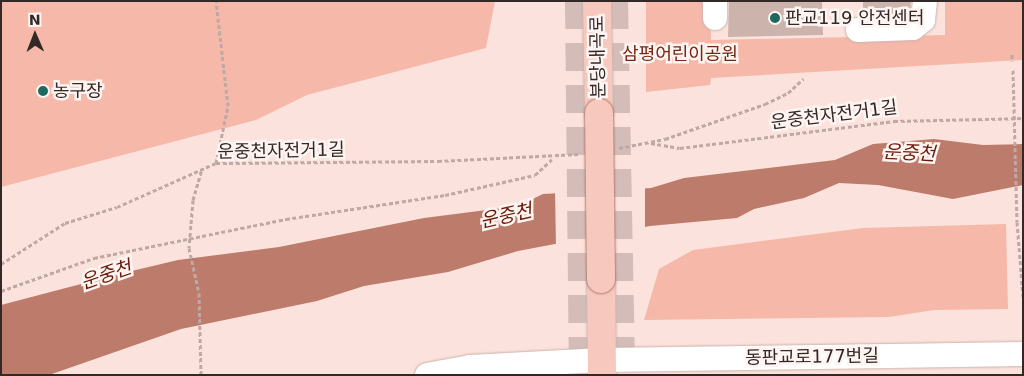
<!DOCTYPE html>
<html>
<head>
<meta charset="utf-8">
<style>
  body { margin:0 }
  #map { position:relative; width:1024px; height:376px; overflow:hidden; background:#fce2dc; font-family:"DejaVu Sans","Noto Sans KR",sans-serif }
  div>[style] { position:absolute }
  .green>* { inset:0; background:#f5b8a9 }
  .water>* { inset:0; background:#bd7b6b }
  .pier>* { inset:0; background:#fce2dc }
  .building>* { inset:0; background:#ccb4ad }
  .highway-tunnel>* { height:28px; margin-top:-14px; transform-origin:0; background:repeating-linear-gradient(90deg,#d4bdb8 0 28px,transparent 0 42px) }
  .path>* { height:3px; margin-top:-1.5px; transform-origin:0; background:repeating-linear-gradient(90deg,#bea9a4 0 4px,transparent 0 6.5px) }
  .roads { filter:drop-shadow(0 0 1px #cbb3ac) drop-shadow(0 0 1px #cbb3ac) }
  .minor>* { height:24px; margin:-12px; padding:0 12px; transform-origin:12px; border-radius:12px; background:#fff }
  .major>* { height:28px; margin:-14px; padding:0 14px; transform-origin:14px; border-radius:14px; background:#f7c8be }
  .path-bridge>* { height:3px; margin-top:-1.5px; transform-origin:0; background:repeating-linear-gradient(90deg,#bea9a4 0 4px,transparent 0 6.5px) }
  .bridges { filter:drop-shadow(0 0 1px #ae796c) drop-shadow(0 0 1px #ae796c) }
  .major-bridge>* { height:28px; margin:-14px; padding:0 14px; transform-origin:14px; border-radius:14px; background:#f7c8be }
  .dots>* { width:14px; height:14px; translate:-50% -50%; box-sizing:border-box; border:2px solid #fef4f1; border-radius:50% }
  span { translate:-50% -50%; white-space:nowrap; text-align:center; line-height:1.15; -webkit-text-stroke:5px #fef4f1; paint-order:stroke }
  .poi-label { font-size:18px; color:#322826 }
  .left { translate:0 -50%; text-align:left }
  .park-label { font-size:18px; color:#772614 }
  .street-label { font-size:18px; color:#322826 }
  .water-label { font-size:19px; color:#6b1a07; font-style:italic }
  .frame { position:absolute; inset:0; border:2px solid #322826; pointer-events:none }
  .north { position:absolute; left:10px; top:10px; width:50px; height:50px; -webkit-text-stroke:4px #fef4f1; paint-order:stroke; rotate:359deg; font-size:14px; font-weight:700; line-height:20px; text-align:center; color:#322826 }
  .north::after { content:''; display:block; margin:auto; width:18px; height:22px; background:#322826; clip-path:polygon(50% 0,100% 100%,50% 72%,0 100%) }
</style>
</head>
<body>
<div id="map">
  <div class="green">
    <div style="clip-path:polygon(1px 1px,495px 1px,486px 48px,307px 95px,256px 120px,1px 187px)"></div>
    <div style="clip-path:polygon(646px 1px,710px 1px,711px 40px,945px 35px,945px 1px,1023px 1px,1023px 60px,711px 78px,710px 85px,646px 92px)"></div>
    <div style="clip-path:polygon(1006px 224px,1008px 309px,934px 310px,889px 317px,644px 320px,659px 269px,693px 250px,863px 228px)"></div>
  </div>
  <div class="water">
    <div style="clip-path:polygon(934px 139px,983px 145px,1023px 144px,1023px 185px,953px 199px,878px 185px,839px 183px,804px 198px,754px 209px,737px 218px,650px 226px,518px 251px,448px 272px,364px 286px,317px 301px,181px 329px,49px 375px,1px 375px,1px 305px,119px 274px,178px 260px,279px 247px,424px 218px,518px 206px,543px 194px,651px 188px,684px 178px,835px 160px,873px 144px)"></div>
  </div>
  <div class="pier">
    <div style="clip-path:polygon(645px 186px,645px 230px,556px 247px,555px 191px)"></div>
  </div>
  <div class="building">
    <div style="clip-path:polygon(729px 1px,822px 1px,823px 35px,728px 37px)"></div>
    <div style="clip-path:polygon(863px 1px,911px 1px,910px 13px,863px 15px)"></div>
  </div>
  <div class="highway-tunnel">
    <div style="left:579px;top:1px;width:374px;rotate:89.4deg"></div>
    <div style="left:614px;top:1px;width:374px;rotate:88.9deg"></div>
  </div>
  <div class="path">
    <div style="left:1012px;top:54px;width:7px;rotate:90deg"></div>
    <div style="left:651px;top:143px;width:29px;rotate:10deg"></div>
    <div style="left:680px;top:148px;width:216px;rotate:-7.2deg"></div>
    <div style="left:894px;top:121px;width:129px;rotate:-1.3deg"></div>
    <div style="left:619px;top:148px;width:47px;rotate:-11.1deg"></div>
    <div style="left:665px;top:139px;width:106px;rotate:-19.3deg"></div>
    <div style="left:765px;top:104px;width:25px;rotate:-26deg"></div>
    <div style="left:788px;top:93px;width:21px;rotate:-43deg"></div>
    <div style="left:216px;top:163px;width:58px;rotate:-78.1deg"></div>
    <div style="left:228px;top:106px;width:106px;rotate:-96.5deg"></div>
    <div style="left:193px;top:200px;width:32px;rotate:-74deg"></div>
    <div style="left:1017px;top:222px;width:75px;rotate:85.4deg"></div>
    <div style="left:1px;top:264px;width:76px;rotate:-32.6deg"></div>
    <div style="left:65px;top:223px;width:54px;rotate:-17.1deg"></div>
    <div style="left:117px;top:207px;width:108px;rotate:-24deg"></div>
    <div style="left:216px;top:163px;width:222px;rotate:-0.5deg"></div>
    <div style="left:438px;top:161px;width:141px;rotate:-2.8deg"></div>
    <div style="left:1px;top:291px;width:99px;rotate:-19.5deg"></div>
    <div style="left:94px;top:258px;width:196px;rotate:-11.5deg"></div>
    <div style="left:286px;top:219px;width:161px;rotate:-8.6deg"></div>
    <div style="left:445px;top:195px;width:92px;rotate:-12.5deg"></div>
    <div style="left:535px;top:175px;width:23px;rotate:-43deg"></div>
  </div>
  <div class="roads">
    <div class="minor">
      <div style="left:715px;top:1px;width:17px;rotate:90deg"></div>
      <div style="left:858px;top:30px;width:55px;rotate:-2.1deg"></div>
      <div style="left:913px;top:28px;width:13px;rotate:-39deg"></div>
      <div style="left:923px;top:20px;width:19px;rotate:-84deg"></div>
      <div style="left:427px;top:375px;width:44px;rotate:-10.5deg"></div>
      <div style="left:470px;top:367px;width:132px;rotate:-3deg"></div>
      <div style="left:602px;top:360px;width:421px;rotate:-0.8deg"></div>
    </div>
    <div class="major">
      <div style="left:597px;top:1px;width:112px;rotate:89deg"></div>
      <div style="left:601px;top:279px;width:96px;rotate:89.4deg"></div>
    </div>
  </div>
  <div class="path-bridge">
    <div style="left:1013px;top:70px;width:152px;rotate:88.5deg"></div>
    <div style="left:193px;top:200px;width:48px;rotate:94.8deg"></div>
    <div style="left:189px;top:248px;width:46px;rotate:77.5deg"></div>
    <div style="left:199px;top:293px;width:82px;rotate:88.6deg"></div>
  </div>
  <div class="bridges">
    <div class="major-bridge">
      <div style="left:599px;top:113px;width:166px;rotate:89.3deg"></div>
    </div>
  </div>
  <div class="dots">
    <div style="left:775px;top:18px;background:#1f6860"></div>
    <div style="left:43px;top:91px;background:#1f6860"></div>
  </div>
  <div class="poi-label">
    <span class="left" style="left:785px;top:18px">판교119 안전센터</span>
    <span class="left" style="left:53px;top:91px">농구장</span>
  </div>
  <div class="park-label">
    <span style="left:680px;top:54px">삼평어린이공원</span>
  </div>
  <div class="street-label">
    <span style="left:598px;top:57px;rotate:-91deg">분당내곡로</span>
    <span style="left:834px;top:115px;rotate:-7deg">운중천자전거1길</span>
    <span style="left:281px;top:151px;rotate:-1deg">운중천자전거1길</span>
    <span style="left:812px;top:357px;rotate:-1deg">동판교로177번길</span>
  </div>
  <div class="water-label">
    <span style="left:909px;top:153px;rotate:3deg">운중천</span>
    <span style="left:506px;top:216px;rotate:-13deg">운중천</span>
    <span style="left:106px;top:275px;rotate:-19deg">운중천</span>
  </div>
  <div class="frame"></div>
  <div class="north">N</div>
</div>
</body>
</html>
